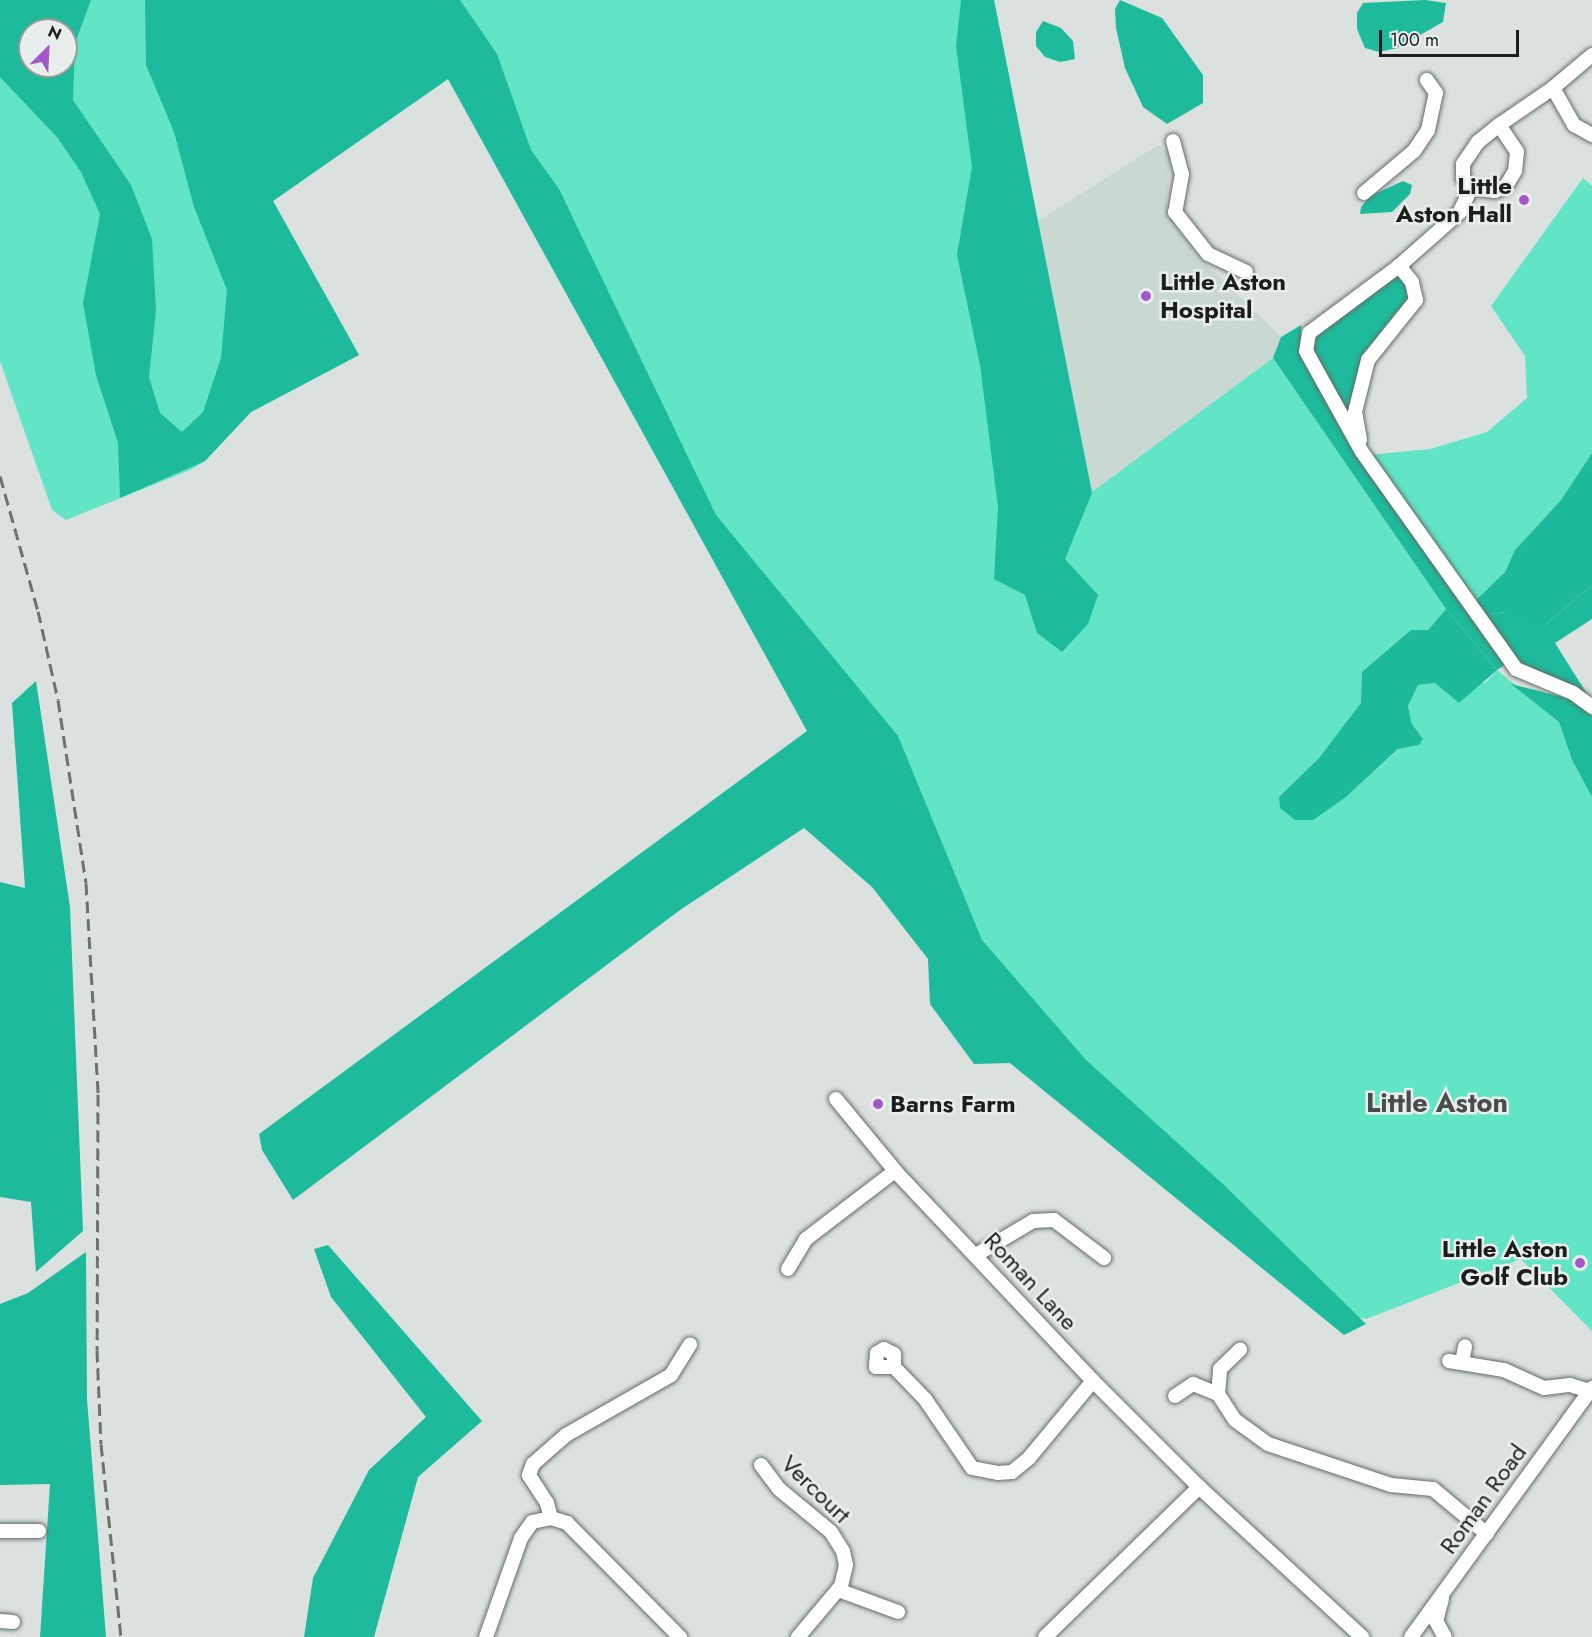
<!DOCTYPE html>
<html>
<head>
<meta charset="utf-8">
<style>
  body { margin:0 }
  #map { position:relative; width:1592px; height:1637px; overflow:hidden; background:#dae1df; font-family:Jost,sans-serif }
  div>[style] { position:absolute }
  .built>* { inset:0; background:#c9d8d3 }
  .green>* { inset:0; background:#61e5c4 }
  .forest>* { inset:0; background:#1dbb9b }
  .water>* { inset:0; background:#1cba9b }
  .roads { filter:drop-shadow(0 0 2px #666b69) drop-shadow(0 0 2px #666b69) }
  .minor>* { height:14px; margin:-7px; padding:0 7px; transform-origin:7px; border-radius:7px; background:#fff }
  .rail>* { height:3px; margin-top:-1.5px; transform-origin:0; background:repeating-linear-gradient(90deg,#6d7170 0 12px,transparent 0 18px) }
  .dots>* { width:16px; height:16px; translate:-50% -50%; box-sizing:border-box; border:3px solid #e8eeec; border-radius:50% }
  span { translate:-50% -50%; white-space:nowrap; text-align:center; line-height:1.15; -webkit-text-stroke:5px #e8eeec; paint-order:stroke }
  .poi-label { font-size:24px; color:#1c1e1d; font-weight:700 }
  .right { translate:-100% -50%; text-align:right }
  .left { translate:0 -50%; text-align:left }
  .street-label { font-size:24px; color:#1c1e1d }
  .quarter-label { font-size:27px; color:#484d4c; font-weight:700 }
  .north { position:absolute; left:18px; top:18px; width:60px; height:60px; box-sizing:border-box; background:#e8eeec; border:2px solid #969b99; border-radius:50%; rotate:24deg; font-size:16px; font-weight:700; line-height:24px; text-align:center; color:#1c1e1d }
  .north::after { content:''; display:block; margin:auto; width:21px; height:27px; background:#a257ca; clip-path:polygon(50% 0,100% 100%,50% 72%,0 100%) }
  .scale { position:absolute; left:1379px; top:30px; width:140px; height:27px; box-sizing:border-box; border:3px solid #1c1e1d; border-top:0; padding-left:8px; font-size:18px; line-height:21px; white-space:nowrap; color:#1c1e1d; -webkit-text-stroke:4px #e8eeec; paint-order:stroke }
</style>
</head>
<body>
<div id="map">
  <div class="built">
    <div style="clip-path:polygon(1158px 145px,1170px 155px,1166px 213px,1197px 255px,1281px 337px,1273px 358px,1092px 493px,1038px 221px)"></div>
  </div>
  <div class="green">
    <div style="clip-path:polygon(evenodd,0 0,994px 0,1092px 492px,1273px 358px,1446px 609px,1428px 630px,1411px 630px,1392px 649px,1362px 703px,1319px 758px,1279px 797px,1346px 797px,1399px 749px,1419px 745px,1423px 739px,1412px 724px,1408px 706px,1418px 685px,1435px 683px,1449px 691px,1486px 682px,1497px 670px,1559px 722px,1572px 760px,1592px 797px,1592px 1331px,1521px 1259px,1366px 1319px,1315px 1306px,1010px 1063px,808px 731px,448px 79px,273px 201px,359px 355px,251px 412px,205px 461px,190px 470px,66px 520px,52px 510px,0 361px,0 0,30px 30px,66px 30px,66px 66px,30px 66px,30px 30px)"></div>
    <div style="clip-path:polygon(1583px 178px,1592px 186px,1592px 453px,1561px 500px,1515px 550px,1505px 572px,1471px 605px,1368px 455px,1430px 449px,1487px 432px,1527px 398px,1525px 356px,1491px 306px)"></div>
  </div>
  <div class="forest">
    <div style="clip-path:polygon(evenodd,0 0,91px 0,75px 43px,73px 100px,131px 185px,152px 239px,156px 310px,149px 377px,160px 413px,182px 432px,203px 412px,221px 358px,227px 290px,194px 207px,174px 132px,146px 65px,145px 0,460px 0,497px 54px,531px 150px,559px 189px,716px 515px,898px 736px,982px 940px,1086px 1060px,1224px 1185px,1366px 1324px,1344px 1335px,1010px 1063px,974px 1064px,930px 1004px,928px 959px,872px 887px,804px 828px,680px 910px,293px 1200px,262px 1150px,259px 1134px,807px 731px,448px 79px,273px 201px,359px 355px,251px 412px,205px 461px,120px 498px,118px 443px,96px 375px,83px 303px,100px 214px,81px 172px,57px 137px,0 77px,0 0,30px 30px,66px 30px,66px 66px,30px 66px,30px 30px)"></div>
    <div style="clip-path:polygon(961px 0,994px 0,1092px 493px,1065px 559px,1098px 595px,1088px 624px,1062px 652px,1037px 633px,1025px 595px,994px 579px,998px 507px,980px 365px,957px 255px,972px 167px,956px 46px)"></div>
    <div style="clip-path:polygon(1120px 0,1162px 18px,1203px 75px,1203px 103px,1167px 124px,1143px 107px,1125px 68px,1116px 28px,1115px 9px)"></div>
    <div style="clip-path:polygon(1425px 0,1446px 3px,1443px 22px,1397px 48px,1379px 52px,1365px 48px,1357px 29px,1357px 13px,1363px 3px)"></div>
    <div style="clip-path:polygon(1043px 21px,1061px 28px,1073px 41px,1075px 59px,1060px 62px,1045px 57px,1036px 46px,1036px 32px)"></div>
    <div style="clip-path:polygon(1399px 272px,1410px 289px,1411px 302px,1361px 361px,1348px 411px,1312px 350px,1317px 334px)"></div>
    <div style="clip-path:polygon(1301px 325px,1302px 350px,1506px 664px,1497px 670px,1446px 609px,1273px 358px,1281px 337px)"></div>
    <div style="clip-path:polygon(1592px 585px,1592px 619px,1555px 643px,1589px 697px,1518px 666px,1479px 615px,1506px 612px,1544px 626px)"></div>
    <div style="clip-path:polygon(36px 681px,70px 907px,83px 1231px,36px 1272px,31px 1202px,0 1197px,0 882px,25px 888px,12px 703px)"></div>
    <div style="clip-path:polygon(1511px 684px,1571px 699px,1592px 716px,1592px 797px,1572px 760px,1559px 722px)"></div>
    <div style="clip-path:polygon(328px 1245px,482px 1421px,418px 1477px,374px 1637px,304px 1637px,313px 1578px,369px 1470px,426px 1417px,331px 1297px,314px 1249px)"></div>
    <div style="clip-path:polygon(86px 1252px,87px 1399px,106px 1637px,40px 1637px,50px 1484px,0 1485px,0 1304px,28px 1293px)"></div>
  </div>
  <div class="water">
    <div style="clip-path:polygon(1403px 181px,1412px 185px,1410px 194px,1392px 212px,1360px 214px,1361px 207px,1370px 196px)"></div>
    <div style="clip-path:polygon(1592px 453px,1592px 585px,1544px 626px,1514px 620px,1506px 612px,1479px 615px,1471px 605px,1505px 572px,1515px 550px,1561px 500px)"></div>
    <div style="clip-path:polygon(1446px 609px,1497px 670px,1459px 703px,1435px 683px,1418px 685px,1408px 706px,1412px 724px,1423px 739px,1419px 745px,1398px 749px,1346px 797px,1313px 820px,1295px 820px,1280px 808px,1279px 797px,1319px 758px,1361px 703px,1362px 672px,1411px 630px,1428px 630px)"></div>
  </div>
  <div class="roads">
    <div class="minor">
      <div style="left:1592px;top:55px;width:51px;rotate:139.8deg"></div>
      <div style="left:1553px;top:88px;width:65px;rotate:145.6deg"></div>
      <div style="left:1499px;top:125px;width:32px;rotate:56deg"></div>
      <div style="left:1517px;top:152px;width:19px;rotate:96deg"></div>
      <div style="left:1515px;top:171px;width:17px;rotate:121deg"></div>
      <div style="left:1506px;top:186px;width:12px;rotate:156deg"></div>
      <div style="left:1495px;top:191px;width:24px;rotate:-173deg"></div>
      <div style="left:1471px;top:188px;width:26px;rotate:115deg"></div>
      <div style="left:1460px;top:212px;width:81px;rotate:138.5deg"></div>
      <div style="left:1399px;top:266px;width:112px;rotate:143.3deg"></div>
      <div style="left:1309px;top:333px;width:18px;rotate:99deg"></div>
      <div style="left:1306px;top:351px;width:115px;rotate:61deg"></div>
      <div style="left:1362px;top:452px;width:266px;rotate:54.6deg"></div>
      <div style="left:1516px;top:669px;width:62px;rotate:22.8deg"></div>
      <div style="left:1573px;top:693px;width:24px;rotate:36deg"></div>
      <div style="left:1553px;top:88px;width:43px;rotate:60.4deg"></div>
      <div style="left:1574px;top:125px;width:21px;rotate:29deg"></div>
      <div style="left:1173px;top:141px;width:34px;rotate:75deg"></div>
      <div style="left:1182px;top:174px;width:39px;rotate:100deg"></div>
      <div style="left:1175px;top:212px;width:53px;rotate:51.8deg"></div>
      <div style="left:1208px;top:254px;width:42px;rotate:25.3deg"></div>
      <div style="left:1471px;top:188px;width:13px;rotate:-129deg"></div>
      <div style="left:1463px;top:178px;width:14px;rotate:-90deg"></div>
      <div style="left:1463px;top:164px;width:27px;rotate:-56deg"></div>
      <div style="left:1478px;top:142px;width:27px;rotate:-39deg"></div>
      <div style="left:1364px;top:193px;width:65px;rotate:-40deg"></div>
      <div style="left:1414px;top:151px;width:25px;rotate:-56deg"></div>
      <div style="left:1428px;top:130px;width:38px;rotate:-78deg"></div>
      <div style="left:1436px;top:93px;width:16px;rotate:-125deg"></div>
      <div style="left:1360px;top:440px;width:28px;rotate:-100deg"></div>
      <div style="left:1355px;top:412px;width:54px;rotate:-76deg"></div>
      <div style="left:1368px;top:360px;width:77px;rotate:-51.3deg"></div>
      <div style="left:1416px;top:300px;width:18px;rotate:-103deg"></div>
      <div style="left:1412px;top:282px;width:21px;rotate:-129deg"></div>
      <div style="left:836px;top:1099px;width:96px;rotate:50.5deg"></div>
      <div style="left:897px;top:1173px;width:286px;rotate:46.7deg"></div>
      <div style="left:1093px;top:1381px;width:150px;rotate:45deg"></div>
      <div style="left:1199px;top:1487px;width:222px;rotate:42.6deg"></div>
      <div style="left:976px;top:1255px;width:66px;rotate:-30.8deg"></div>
      <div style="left:1033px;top:1221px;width:21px;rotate:-3deg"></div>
      <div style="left:1054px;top:1220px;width:63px;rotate:37.2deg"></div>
      <div style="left:788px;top:1269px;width:35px;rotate:-59deg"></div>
      <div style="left:806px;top:1239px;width:112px;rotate:-37.4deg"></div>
      <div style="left:1449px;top:1361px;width:56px;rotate:9.3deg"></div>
      <div style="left:1504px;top:1370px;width:44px;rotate:24.2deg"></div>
      <div style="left:1544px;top:1388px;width:26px;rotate:-7deg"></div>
      <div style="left:1570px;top:1385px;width:21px;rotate:17deg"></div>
      <div style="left:1462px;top:1362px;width:16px;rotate:-79deg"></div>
      <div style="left:894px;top:1367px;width:18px;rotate:180deg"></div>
      <div style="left:876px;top:1367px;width:14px;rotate:-86deg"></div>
      <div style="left:877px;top:1353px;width:8px;rotate:-30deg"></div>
      <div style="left:884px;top:1349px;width:11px;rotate:27deg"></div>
      <div style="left:894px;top:1354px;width:13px;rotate:90deg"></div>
      <div style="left:894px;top:1367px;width:45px;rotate:45.9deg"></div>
      <div style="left:925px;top:1399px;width:83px;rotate:55.7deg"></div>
      <div style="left:972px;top:1468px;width:26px;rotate:11deg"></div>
      <div style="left:998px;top:1473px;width:14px;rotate:-4deg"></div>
      <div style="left:1012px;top:1472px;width:22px;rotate:-39deg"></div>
      <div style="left:1029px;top:1458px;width:100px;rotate:-50.3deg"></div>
      <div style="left:1218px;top:1394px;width:25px;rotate:-85deg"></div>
      <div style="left:1220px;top:1369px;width:28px;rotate:-44deg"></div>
      <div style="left:1175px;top:1396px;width:22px;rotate:-34deg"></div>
      <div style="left:1193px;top:1384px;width:27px;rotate:22deg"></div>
      <div style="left:1218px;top:1394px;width:31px;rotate:57deg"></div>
      <div style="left:1235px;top:1420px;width:41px;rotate:36deg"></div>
      <div style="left:1268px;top:1444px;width:130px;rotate:18.4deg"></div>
      <div style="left:1391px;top:1485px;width:42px;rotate:5.4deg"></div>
      <div style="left:1433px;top:1489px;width:70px;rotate:39.8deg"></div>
      <div style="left:761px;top:1465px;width:30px;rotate:53deg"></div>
      <div style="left:779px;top:1489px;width:67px;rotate:39.6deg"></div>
      <div style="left:831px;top:1532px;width:22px;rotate:58deg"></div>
      <div style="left:843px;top:1551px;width:14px;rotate:78deg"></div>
      <div style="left:846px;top:1565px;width:22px;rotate:103deg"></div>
      <div style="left:841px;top:1586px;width:67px;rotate:130.1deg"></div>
      <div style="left:551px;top:1518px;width:16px;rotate:-105deg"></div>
      <div style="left:547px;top:1503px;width:33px;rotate:-123deg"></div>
      <div style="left:529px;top:1475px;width:12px;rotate:-70deg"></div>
      <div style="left:533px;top:1464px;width:44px;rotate:-41.3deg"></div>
      <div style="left:566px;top:1435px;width:121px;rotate:-29.7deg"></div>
      <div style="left:671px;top:1375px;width:36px;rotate:-58deg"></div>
      <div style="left:551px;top:1518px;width:17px;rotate:17deg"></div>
      <div style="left:567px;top:1523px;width:161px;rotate:45.3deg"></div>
      <div style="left:0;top:1531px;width:39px"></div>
      <div style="left:838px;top:1590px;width:64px;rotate:20.1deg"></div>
      <div style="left:1442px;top:1599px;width:23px;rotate:105deg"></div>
      <div style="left:1436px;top:1621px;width:18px;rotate:61deg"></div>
      <div style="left:0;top:1621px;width:13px;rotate:4deg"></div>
      <div style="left:486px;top:1637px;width:105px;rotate:-70.5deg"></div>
      <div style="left:521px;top:1538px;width:19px;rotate:-55deg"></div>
      <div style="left:532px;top:1522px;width:19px;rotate:-12deg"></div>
      <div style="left:1045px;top:1637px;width:215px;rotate:-44.2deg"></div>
      <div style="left:1411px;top:1637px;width:308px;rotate:-54deg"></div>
    </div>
  </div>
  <div class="rail">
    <div style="left:0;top:476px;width:140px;rotate:74.3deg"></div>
    <div style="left:38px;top:611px;width:91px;rotate:77.3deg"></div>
    <div style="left:58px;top:700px;width:185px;rotate:81.3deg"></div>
    <div style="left:86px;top:883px;width:211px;rotate:86.7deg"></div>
    <div style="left:98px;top:1094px;width:256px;rotate:90.2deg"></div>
    <div style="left:97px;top:1350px;width:94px;rotate:87.6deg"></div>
    <div style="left:101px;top:1444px;width:194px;rotate:84.1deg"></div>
  </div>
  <div class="dots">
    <div style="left:1524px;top:200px;background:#a257ca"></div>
    <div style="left:1146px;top:296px;background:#a257ca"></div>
    <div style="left:878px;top:1104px;background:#a257ca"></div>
    <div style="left:1580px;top:1263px;background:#a257ca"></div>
  </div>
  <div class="poi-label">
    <span class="right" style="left:1512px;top:200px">Little<br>Aston Hall</span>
    <span class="left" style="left:1160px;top:296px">Little Aston<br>Hospital</span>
    <span class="left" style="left:890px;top:1104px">Barns Farm</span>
    <span class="right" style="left:1568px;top:1263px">Little Aston<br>Golf Club</span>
  </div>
  <div class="street-label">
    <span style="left:1031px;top:1281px;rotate:47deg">Roman Lane</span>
    <span style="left:816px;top:1489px;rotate:44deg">Vercourt</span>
    <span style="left:1483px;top:1499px;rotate:-54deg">Roman Road</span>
  </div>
  <div class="quarter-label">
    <span style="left:1437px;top:1103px">Little Aston</span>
  </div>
  <div class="north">N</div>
  <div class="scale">100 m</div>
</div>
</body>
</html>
